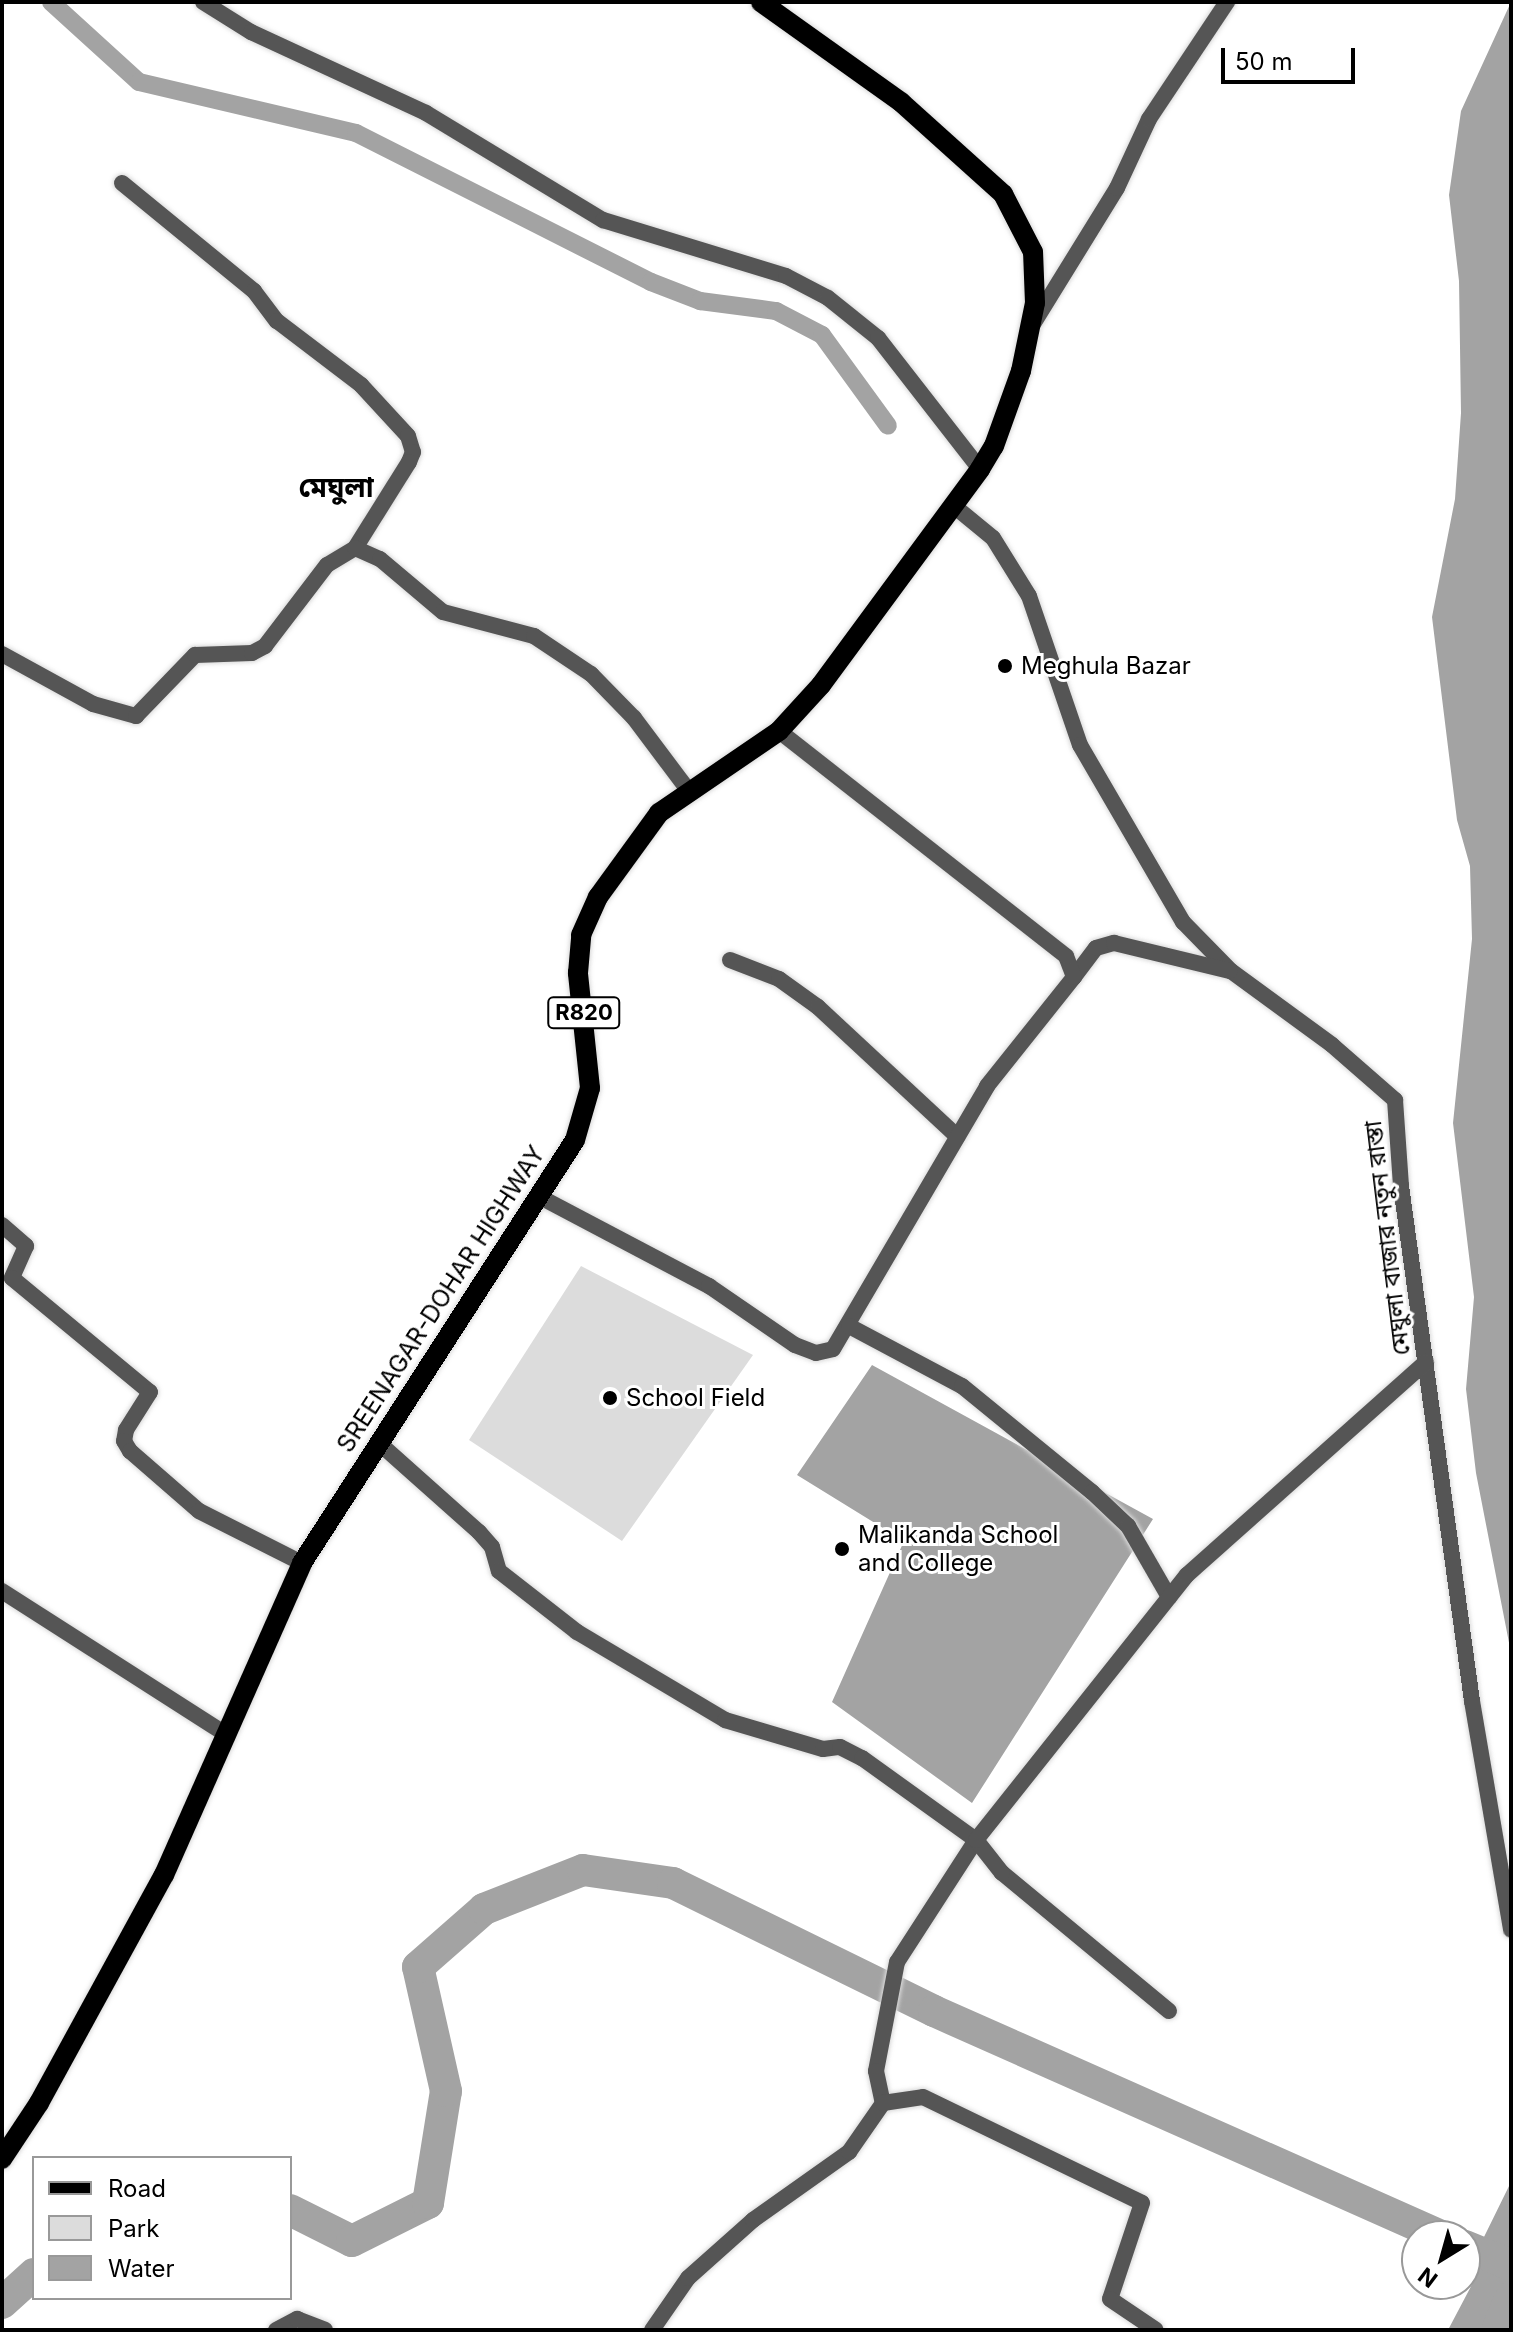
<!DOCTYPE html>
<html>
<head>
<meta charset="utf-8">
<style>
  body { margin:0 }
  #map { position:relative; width:1513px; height:2332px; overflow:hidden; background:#fff; font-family:Inter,"Noto Sans Bengali",sans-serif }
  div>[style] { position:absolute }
  .green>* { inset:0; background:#dcdcdc }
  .water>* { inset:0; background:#a3a3a3 }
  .canal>* { height:18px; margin:-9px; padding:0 9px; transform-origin:9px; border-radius:9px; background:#a3a3a3 }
  .river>* { height:32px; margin:-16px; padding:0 16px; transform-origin:16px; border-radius:16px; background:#a3a3a3 }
  .roads { filter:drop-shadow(0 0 2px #dbdbdb) drop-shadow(0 0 2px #dbdbdb) }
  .street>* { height:16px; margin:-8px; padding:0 8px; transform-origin:8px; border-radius:8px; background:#555 }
  .primary>* { height:20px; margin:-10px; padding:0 10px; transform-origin:10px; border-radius:10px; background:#000 }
  .dots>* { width:22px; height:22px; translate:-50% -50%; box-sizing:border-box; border:4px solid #fff; border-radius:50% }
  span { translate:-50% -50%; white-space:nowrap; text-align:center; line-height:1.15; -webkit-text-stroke:6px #fff; paint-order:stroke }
  .shield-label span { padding:2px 6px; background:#fff; border:2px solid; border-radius:6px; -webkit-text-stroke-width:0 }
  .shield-label { font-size:22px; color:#000; font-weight:700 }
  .poi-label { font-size:24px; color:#000 }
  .left { translate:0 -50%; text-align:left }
  .street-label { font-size:24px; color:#000 }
  .quarter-label { font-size:28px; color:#000; font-weight:700 }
  .frame { position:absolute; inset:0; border:4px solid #000; pointer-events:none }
  .legend { position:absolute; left:32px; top:2156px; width:260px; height:144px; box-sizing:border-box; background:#fff; border:2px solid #999; margin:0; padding:10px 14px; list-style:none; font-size:24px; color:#000 }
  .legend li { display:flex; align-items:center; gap:16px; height:40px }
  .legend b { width:40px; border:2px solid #999 }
  .north { position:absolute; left:1401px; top:2220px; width:80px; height:80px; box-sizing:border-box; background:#fff; border:2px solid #999; border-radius:50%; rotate:217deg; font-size:22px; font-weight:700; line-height:32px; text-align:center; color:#000 }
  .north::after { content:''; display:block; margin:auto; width:28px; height:36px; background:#000; clip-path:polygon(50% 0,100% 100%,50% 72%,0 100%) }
  .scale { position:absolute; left:1221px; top:48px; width:134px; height:36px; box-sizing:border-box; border:4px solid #000; border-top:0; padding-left:10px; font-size:24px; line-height:28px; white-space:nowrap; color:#000; -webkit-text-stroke:6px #fff; paint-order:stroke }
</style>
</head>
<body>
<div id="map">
  <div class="green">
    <div style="clip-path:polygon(581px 1266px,753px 1355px,622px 1541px,469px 1440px)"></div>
  </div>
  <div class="water">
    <div style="clip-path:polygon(1511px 2px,1511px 1653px,1476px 1473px,1466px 1389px,1474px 1297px,1453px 1123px,1472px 939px,1470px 866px,1457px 820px,1432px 617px,1455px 499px,1461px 413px,1459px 281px,1449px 195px,1461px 111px)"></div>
    <div style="clip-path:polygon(872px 1365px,1153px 1519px,972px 1803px,832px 1702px,904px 1541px,797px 1475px)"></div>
    <div style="clip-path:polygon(1511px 2182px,1511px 2297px,1492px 2330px,1448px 2330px,1477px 2275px,1483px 2239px)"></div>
  </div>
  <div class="canal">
    <div style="left:51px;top:2px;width:119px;rotate:42.3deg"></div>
    <div style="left:139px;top:82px;width:223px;rotate:13.2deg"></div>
    <div style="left:356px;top:133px;width:330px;rotate:26.8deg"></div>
    <div style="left:651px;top:282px;width:53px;rotate:21.2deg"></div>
    <div style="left:700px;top:301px;width:77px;rotate:7.5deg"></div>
    <div style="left:776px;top:311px;width:52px;rotate:27.6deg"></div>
    <div style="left:822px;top:335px;width:112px;rotate:54deg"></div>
  </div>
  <div class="river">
    <div style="left:290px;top:2210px;width:69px;rotate:26.6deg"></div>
    <div style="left:352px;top:2241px;width:85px;rotate:-26.6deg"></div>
    <div style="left:428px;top:2203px;width:113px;rotate:-80.9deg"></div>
    <div style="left:446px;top:2091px;width:127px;rotate:-102.7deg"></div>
    <div style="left:418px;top:1967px;width:88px;rotate:-41.3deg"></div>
    <div style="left:484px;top:1909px;width:106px;rotate:-21.5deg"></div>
    <div style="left:583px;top:1870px;width:91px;rotate:8.2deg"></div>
    <div style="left:673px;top:1883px;width:291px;rotate:26.1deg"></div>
    <div style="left:934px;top:2011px;width:555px;rotate:23.93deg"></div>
    <div style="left:1465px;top:2246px;width:50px;rotate:22.4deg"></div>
    <div style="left:2px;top:2303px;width:43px;rotate:-42.2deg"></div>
    <div style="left:1497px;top:2330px;width:36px;rotate:-67deg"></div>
  </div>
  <div class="roads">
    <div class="street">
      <div style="left:203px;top:2px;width:57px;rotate:32deg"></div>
      <div style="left:251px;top:32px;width:193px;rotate:24.8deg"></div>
      <div style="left:426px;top:113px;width:207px;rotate:31.2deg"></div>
      <div style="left:603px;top:220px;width:191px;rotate:17deg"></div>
      <div style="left:786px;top:276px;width:47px;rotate:27.6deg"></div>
      <div style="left:828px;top:298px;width:64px;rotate:38.7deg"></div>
      <div style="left:878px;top:338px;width:166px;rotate:52.1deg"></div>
      <div style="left:122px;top:183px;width:171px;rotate:39.3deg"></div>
      <div style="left:254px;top:291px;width:38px;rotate:53deg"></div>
      <div style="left:277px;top:321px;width:106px;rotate:37.3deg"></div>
      <div style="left:361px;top:385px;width:69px;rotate:47.3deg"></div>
      <div style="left:408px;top:436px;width:17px;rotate:73deg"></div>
      <div style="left:413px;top:452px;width:11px;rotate:112deg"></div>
      <div style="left:409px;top:462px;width:102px;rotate:122.1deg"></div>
      <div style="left:1033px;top:324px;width:160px;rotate:-58.3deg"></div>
      <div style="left:1117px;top:188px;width:76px;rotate:-65.1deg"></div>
      <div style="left:1149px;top:119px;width:141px;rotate:-56.3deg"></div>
      <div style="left:954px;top:506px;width:50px;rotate:39.4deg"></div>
      <div style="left:993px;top:538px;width:68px;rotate:58.2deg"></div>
      <div style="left:1029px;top:596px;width:157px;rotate:71.1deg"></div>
      <div style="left:1080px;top:745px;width:205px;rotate:59.8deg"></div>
      <div style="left:1183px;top:922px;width:69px;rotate:45.6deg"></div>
      <div style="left:1231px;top:971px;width:125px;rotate:36.2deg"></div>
      <div style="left:1332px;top:1045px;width:84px;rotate:41.1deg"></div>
      <div style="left:1395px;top:1100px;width:86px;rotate:86deg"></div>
      <div style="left:1401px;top:1186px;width:520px;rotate:82.15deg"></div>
      <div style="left:1472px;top:1701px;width:232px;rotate:80.3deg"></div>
      <div style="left:2px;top:654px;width:104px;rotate:28.8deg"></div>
      <div style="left:93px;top:704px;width:45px;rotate:15.6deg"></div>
      <div style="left:136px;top:716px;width:85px;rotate:-46deg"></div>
      <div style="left:195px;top:655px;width:57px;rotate:-2deg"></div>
      <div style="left:252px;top:653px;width:15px;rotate:-28deg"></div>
      <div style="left:265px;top:646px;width:102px;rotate:-52.6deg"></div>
      <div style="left:327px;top:565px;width:33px;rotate:-31deg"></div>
      <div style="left:355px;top:548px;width:27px;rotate:24deg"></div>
      <div style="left:380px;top:559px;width:82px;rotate:40.1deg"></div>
      <div style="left:443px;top:612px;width:94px;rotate:14.8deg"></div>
      <div style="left:534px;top:636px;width:69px;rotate:33.7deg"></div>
      <div style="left:591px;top:674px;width:62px;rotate:45.7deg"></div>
      <div style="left:634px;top:718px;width:90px;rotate:53.1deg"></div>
      <div style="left:730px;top:960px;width:53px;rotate:21.2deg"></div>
      <div style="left:779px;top:979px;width:48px;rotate:35.7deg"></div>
      <div style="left:818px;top:1007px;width:190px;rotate:42.9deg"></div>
      <div style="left:1074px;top:977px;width:36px;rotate:-53deg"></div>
      <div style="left:1096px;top:948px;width:19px;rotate:-16deg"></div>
      <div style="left:1114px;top:943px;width:119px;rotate:13.6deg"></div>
      <div style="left:542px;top:1198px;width:189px;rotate:27.8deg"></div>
      <div style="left:709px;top:1286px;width:104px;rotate:34.5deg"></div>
      <div style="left:795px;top:1345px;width:22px;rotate:21deg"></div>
      <div style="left:816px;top:1353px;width:17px;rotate:-13deg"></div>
      <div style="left:833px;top:1349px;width:305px;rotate:-59.6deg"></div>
      <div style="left:987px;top:1086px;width:139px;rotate:-51.4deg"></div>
      <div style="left:1074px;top:977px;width:22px;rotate:-111deg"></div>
      <div style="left:1066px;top:956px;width:365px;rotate:-141.9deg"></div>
      <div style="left:2px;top:1225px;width:32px;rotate:41deg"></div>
      <div style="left:26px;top:1246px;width:35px;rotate:114deg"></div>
      <div style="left:12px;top:1278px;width:179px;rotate:39.6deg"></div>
      <div style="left:150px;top:1392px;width:45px;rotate:122.3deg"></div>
      <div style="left:126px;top:1430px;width:11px;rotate:100deg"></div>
      <div style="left:124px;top:1441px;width:12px;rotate:59deg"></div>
      <div style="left:130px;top:1451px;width:91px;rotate:41deg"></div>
      <div style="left:199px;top:1511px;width:115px;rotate:26.8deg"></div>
      <div style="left:849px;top:1326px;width:128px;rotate:28deg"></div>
      <div style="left:962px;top:1386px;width:168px;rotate:39.2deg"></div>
      <div style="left:1092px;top:1492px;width:50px;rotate:43.4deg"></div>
      <div style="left:1128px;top:1526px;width:82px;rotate:60deg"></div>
      <div style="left:379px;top:1443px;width:134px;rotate:41.7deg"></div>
      <div style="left:479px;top:1532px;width:20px;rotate:49deg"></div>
      <div style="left:492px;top:1547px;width:25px;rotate:74deg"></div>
      <div style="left:499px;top:1571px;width:99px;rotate:38deg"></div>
      <div style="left:577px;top:1632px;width:172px;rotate:30.7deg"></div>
      <div style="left:725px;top:1720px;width:102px;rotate:16.5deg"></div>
      <div style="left:823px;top:1749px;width:17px;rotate:-7deg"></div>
      <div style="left:840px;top:1747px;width:25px;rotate:27deg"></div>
      <div style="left:862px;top:1758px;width:140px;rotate:35.7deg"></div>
      <div style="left:976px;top:1840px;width:145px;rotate:122.9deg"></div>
      <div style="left:897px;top:1962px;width:111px;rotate:100.9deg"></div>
      <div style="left:876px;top:2071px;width:33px;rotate:78deg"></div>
      <div style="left:2px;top:1591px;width:267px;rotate:32.6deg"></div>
      <div style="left:1169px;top:2011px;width:217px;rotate:-140.4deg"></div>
      <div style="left:1002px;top:1873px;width:42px;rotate:-128.2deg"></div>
      <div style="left:976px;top:1840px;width:339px;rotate:-51.5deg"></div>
      <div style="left:1187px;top:1575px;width:320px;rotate:-41.7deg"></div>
      <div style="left:276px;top:2330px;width:24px;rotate:-28deg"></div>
      <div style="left:297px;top:2319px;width:30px;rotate:21deg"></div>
      <div style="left:652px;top:2330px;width:63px;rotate:-55.3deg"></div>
      <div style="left:688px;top:2278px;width:87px;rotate:-41.7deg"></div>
      <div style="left:753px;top:2220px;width:118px;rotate:-35.3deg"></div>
      <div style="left:849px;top:2152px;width:60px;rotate:-55.2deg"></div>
      <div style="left:883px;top:2103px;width:40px;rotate:-8.5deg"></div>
      <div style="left:923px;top:2097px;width:243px;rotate:25.8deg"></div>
      <div style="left:1142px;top:2203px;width:101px;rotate:108.4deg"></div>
      <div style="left:1110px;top:2299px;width:55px;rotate:34deg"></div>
    </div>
    <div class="primary">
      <div style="left:2px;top:2159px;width:67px;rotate:-56.5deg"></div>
      <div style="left:39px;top:2103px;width:260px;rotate:-61.3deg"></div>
      <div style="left:164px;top:1875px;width:341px;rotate:-66.1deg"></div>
      <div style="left:302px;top:1563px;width:503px;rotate:-57.16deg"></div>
      <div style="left:575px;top:1140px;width:54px;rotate:-73.9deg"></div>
      <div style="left:590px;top:1088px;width:116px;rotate:-96deg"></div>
      <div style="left:578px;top:973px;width:38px;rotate:-85deg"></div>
      <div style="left:581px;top:935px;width:42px;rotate:-65.9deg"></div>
      <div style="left:598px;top:897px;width:104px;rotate:-54deg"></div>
      <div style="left:659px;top:813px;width:145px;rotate:-34.3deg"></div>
      <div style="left:779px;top:731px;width:62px;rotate:-47.6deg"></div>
      <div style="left:821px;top:685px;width:268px;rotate:-53.6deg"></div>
      <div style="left:980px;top:469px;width:27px;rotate:-59deg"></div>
      <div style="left:994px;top:446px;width:80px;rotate:-70.2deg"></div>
      <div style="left:1021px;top:371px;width:69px;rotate:-78.4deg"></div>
      <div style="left:1035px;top:303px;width:51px;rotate:-92.2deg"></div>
      <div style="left:1033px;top:252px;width:65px;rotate:-117.3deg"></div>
      <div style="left:1003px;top:194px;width:137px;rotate:-138deg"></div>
      <div style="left:901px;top:102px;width:172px;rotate:-144.5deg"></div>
    </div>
  </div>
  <div class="dots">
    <div style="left:1005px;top:666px;background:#000"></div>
    <div style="left:610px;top:1398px;background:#000"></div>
    <div style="left:842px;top:1549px;background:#000"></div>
  </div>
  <div class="shield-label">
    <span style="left:584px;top:1013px">R820</span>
  </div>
  <div class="poi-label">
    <span class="left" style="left:1021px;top:666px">Meghula Bazar</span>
    <span class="left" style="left:626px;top:1398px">School Field</span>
    <span class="left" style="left:858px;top:1549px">Malikanda School<br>and College</span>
  </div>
  <div class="street-label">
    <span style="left:1387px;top:1238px;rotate:-97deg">মেঘুলা বাজার নতুন রাস্তা</span>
    <span style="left:441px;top:1299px;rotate:-57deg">SREENAGAR-DOHAR HIGHWAY</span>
  </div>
  <div class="quarter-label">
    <span style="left:336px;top:487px">মেঘুলা</span>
  </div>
  <div class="frame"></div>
  <ul class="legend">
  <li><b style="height:10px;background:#000"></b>Road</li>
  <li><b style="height:22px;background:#dcdcdc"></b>Park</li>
  <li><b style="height:22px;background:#a3a3a3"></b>Water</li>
  </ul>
  <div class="north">N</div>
  <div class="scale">50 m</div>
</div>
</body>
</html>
